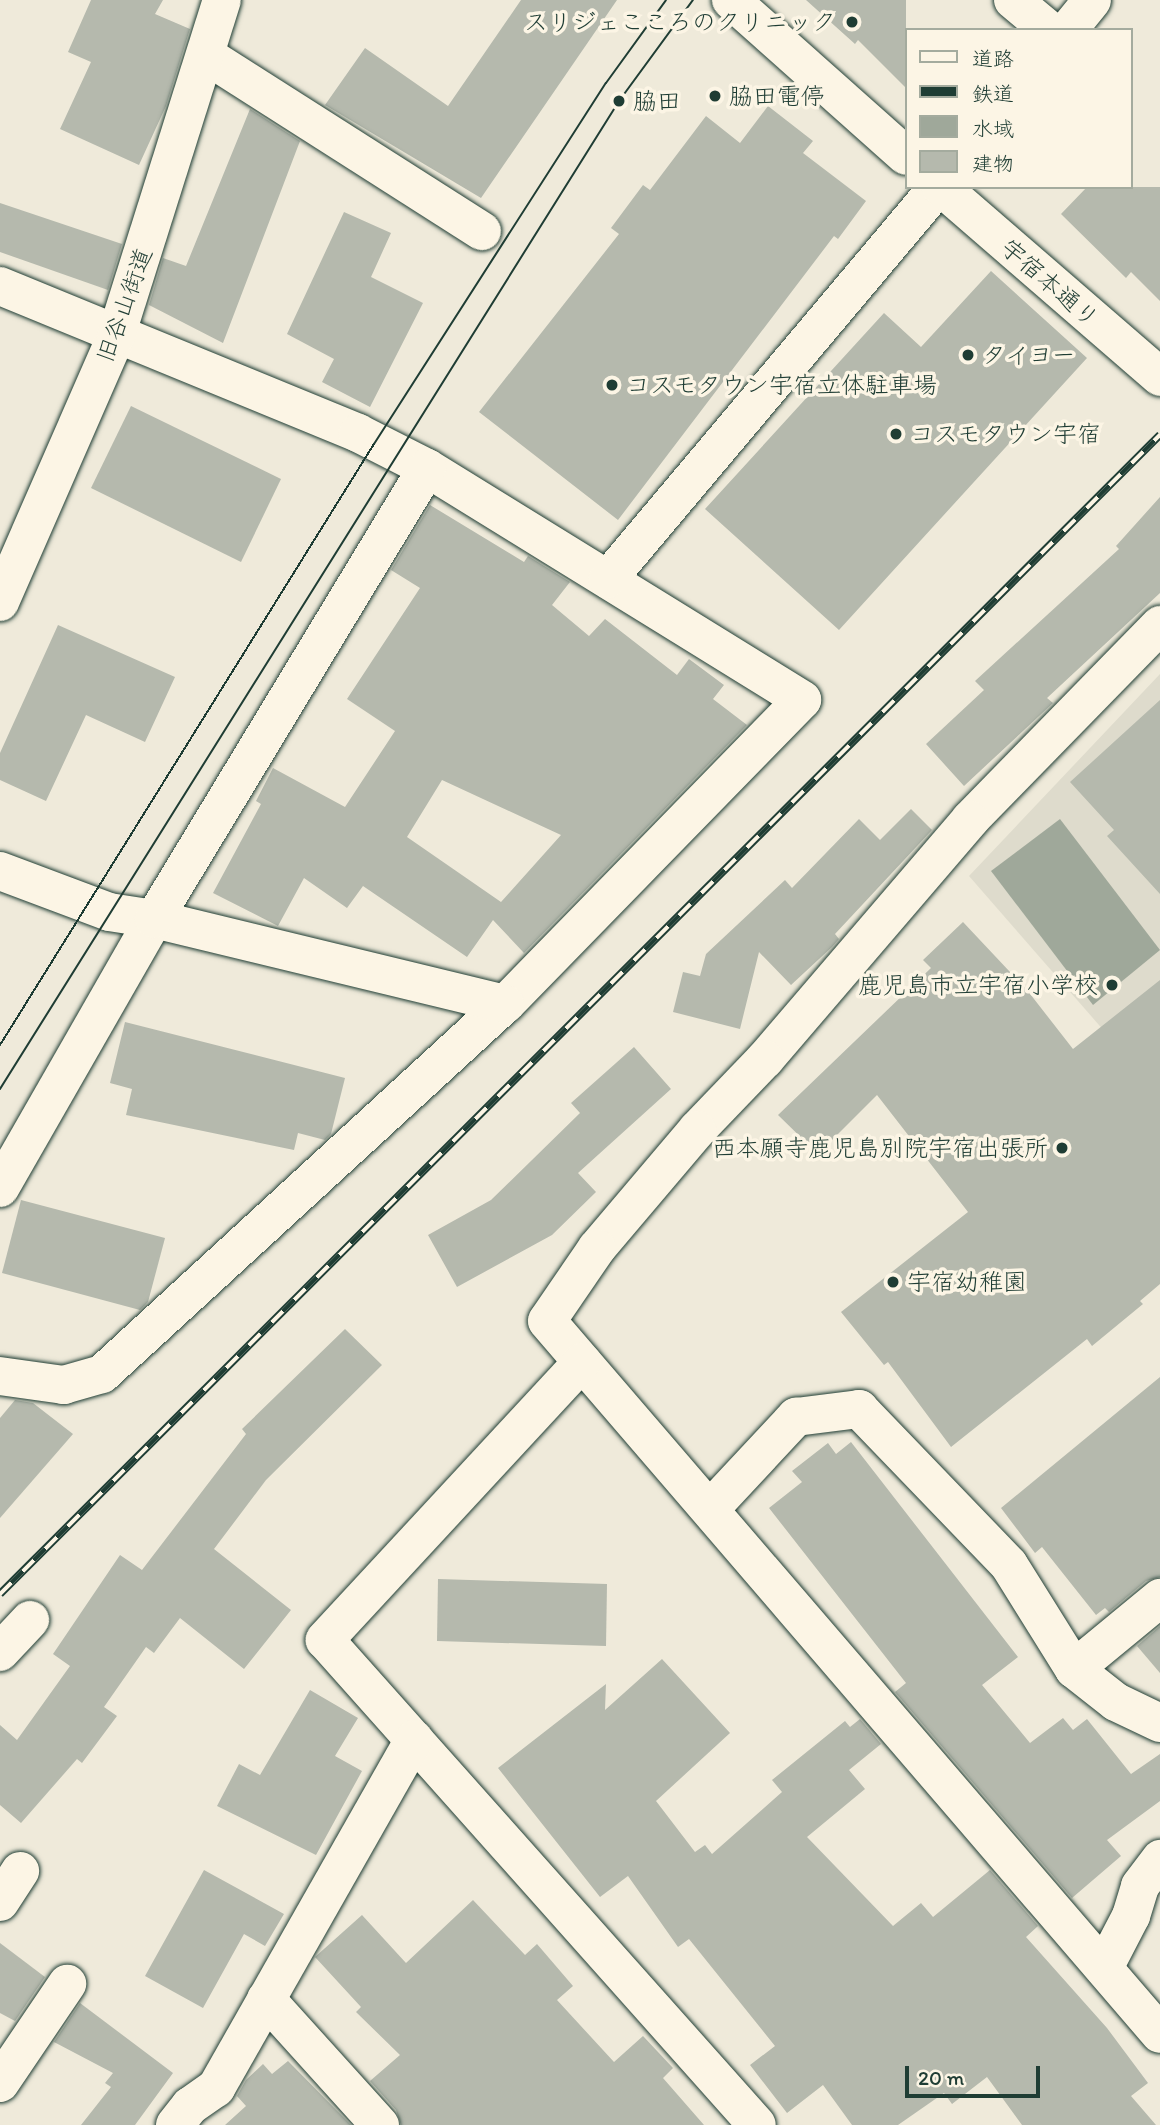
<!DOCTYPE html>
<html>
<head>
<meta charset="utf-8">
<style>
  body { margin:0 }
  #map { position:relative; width:1160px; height:2125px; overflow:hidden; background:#efeada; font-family:Itim,"Klee One",sans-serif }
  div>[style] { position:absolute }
  .built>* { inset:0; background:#dedbcc }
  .water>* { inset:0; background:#9fa89a }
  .building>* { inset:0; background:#b5b9ad }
  .roads { filter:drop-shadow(0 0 2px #1f3d34) drop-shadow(0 0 2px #1f3d34) }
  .street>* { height:38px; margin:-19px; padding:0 19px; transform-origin:19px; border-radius:19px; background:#fcf5e5 }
  .secondary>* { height:38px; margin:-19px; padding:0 19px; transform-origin:19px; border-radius:19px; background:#fcf5e5 }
  .tram>* { height:2px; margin:-1px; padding:0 1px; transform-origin:1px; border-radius:1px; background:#1f3d34 }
  .rail>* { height:8px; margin-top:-4px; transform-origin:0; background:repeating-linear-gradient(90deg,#fcf5e5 0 16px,#1f3d34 0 32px); box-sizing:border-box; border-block:2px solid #1f3d34 }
  .dots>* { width:19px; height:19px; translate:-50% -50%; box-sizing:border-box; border:4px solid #fcf5e5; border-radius:50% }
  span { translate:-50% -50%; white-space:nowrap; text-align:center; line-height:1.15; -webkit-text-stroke:7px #fcf5e5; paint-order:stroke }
  .poi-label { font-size:24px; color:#1f3d34 }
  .right { translate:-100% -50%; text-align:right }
  .left { translate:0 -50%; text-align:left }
  .street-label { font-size:24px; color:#1f3d34 }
  .legend { position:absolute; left:905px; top:28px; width:228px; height:161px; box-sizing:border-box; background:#fcf5e5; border:2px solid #a4ab9e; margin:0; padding:9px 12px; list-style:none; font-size:21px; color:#1f3d34 }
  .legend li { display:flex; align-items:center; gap:14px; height:35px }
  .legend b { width:35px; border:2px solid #a4ab9e }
  .scale { position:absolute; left:905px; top:2066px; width:135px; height:32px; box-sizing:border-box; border:4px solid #1f3d34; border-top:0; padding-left:9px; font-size:21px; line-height:24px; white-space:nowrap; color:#1f3d34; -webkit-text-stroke:5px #fcf5e5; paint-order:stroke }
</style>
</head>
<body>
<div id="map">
  <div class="built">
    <div style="clip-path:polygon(1160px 674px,1160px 1095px,969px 876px)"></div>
  </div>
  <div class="water">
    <div style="clip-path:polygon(1060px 819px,1160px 950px,1093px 1005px,991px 871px)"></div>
  </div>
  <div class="building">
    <div style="clip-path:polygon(91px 0,163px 0,155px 14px,190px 29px,166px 106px,139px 165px,60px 129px,91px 62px,68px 52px)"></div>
    <div style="clip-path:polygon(521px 0,617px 0,481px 198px,325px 105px,365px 48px,448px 106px)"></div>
    <div style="clip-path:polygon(806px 0,906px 0,906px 88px,858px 40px,855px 44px)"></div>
    <div style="clip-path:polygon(768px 106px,813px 141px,803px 153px,866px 201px,838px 239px,834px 236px,618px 520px,479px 412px,619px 234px,611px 228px,643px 185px,650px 190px,706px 116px,740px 143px)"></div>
    <div style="clip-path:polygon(250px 109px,300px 141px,223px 343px,149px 305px,163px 258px,186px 266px)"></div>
    <div style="clip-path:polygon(1087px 187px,1160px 187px,1160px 301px,1131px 272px,1126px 278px,1061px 214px)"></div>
    <div style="clip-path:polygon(0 203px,122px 244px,108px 290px,0 252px)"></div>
    <div style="clip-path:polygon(344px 212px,391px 233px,371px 277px,423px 303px,370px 407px,322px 382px,334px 359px,287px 334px)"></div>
    <div style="clip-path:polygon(991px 271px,1087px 358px,839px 630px,705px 509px,884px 313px,921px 347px)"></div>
    <div style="clip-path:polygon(131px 406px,281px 479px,241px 562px,91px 488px)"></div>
    <div style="clip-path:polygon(1160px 497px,1160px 593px,1047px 698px,1053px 703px,964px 786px,926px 744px,984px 690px,975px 681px,1119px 549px,1116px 546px)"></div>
    <div style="clip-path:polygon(evenodd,430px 505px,524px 562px,528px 556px,570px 582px,552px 605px,589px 636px,605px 619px,677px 675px,689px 659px,724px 685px,713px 699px,747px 725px,524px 953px,493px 920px,467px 957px,363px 886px,347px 908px,304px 878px,278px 926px,213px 893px,261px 804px,256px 801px,273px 768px,345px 807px,395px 731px,347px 699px,420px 588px,391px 570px,430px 505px,442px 780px,561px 835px,501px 902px,407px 837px,442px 780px)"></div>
    <div style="clip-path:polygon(58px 625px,175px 677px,145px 742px,86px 715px,46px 801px,0 780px,0 753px)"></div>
    <div style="clip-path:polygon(1160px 700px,1160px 894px,1107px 836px,1114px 830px,1070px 782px)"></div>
    <div style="clip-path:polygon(911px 809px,932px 830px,835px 934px,839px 939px,832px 947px,791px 985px,759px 952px,740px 1029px,673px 1012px,683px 972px,700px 976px,706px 954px,785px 880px,792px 888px,859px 819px,880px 840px)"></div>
    <div style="clip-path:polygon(963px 922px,1027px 990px,1073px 1049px,1160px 980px,1160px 1284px,1140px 1301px,1143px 1304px,1092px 1346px,1087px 1339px,951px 1447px,888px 1362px,884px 1365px,841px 1312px,968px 1212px,877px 1095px,818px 1154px,778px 1115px,931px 968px,923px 960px)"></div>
    <div style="clip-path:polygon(125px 1022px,345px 1078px,331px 1134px,325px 1140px,298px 1133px,294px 1150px,126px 1115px,132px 1089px,110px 1083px)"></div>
    <div style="clip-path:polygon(634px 1047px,671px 1089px,578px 1173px,596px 1192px,552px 1235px,457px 1287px,428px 1235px,491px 1200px,580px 1113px,571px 1103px)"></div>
    <div style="clip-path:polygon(21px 1200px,165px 1238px,148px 1302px,140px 1310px,2px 1273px)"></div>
    <div style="clip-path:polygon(345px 1329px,382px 1365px,266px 1480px,214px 1549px,291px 1610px,244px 1669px,180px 1618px,154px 1653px,146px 1647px,104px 1707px,117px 1716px,82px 1763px,77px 1759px,21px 1823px,0 1805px,0 1725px,17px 1740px,70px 1666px,53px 1654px,120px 1555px,142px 1570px,246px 1434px,242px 1429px)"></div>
    <div style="clip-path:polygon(1160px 1377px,1160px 1577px,1146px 1581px,1109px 1612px,1105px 1608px,1096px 1615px,1042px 1547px,1035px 1553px,1001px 1508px)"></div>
    <div style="clip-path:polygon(15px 1400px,33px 1403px,73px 1434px,0 1518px,0 1418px)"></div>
    <div style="clip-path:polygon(851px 1442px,1018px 1657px,982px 1685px,1030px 1743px,1063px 1718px,1073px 1730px,1087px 1719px,1131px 1774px,1160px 1754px,1160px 1801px,1107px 1840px,1121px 1856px,1072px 1898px,895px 1692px,906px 1683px,769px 1508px,802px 1482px,792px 1471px,828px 1443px,836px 1454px)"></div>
    <div style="clip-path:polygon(438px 1579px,607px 1584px,606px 1646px,437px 1641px)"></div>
    <div style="clip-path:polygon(1160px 1626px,1160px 1673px,1137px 1646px)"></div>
    <div style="clip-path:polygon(662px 1659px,730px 1733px,656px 1801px,695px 1852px,705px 1845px,712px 1854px,782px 1792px,772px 1780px,845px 1721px,850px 1727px,860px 1719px,881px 1744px,849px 1770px,865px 1789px,807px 1837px,893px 1926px,921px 1903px,933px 1917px,990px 1870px,1038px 1926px,1026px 1937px,1107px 2028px,1148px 2083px,1131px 2096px,1156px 2125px,1022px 2125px,987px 2077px,952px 2104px,944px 2093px,898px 2125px,852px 2125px,823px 2085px,787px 2113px,750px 2065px,775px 2046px,689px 1939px,678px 1947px,628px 1876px,600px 1897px,498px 1768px,606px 1684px,605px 1710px)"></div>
    <div style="clip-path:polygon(310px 1690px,358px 1718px,335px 1756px,362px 1771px,316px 1855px,217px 1806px,239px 1764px,260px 1775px)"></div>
    <div style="clip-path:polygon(204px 1870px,284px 1914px,265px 1946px,244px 1934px,203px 2008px,145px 1976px)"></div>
    <div style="clip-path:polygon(473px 1900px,525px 1955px,537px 1944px,573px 1986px,557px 2000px,614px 2062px,643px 2036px,673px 2068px,663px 2078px,704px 2125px,401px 2125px,396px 2110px,370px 2081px,400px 2055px,356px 2012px,361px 2007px,315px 1957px,362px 1915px,406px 1963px)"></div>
    <div style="clip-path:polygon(0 1943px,45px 1977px,15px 2021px,0 2013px)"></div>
    <div style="clip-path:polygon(80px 2003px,173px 2073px,135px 2125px,81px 2125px,111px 2087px,105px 2083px,113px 2073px,54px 2042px)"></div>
    <div style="clip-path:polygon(288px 2061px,351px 2125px,225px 2125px,246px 2106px,237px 2096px,246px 2080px,263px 2064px,272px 2074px)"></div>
  </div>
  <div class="roads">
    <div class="street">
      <div style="left:1013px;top:0;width:47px;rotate:39.8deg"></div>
      <div style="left:1068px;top:30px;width:38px;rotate:-51deg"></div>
      <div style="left:207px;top:56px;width:326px;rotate:32.5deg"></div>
      <div style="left:0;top:286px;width:387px;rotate:22.3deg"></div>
      <div style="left:358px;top:433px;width:77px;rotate:26.9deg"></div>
      <div style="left:427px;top:468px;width:441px;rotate:31.7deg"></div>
      <div style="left:802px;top:700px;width:425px;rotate:134.3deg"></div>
      <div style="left:505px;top:1004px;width:547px;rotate:137.44deg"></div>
      <div style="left:102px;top:1374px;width:40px;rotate:164deg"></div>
      <div style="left:64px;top:1385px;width:65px;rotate:-172deg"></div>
      <div style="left:608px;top:579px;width:512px;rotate:-49.91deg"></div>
      <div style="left:0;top:602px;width:290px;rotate:-66.4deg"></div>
      <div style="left:116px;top:336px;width:352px;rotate:-72.5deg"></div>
      <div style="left:1160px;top:625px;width:272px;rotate:134.3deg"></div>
      <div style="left:970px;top:820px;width:315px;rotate:130.6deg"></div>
      <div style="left:765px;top:1059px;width:98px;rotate:133.8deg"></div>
      <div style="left:697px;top:1130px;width:155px;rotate:130.3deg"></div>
      <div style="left:597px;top:1248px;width:88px;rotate:124.4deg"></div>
      <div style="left:547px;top:1321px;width:940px;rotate:49.31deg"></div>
      <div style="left:0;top:871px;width:116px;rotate:20.6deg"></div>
      <div style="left:109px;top:912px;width:46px;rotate:8.8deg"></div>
      <div style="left:154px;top:919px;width:361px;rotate:13.6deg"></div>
      <div style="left:0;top:1188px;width:310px;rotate:-60.2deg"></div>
      <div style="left:154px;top:919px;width:527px;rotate:-58.81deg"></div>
      <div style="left:582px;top:1362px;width:379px;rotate:132.8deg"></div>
      <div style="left:325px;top:1640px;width:649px;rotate:48.31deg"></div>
      <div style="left:711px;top:1508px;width:125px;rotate:-47deg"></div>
      <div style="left:796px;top:1417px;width:64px;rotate:-7.2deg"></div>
      <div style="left:859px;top:1409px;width:216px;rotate:46.1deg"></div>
      <div style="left:1009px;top:1565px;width:123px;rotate:58deg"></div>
      <div style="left:1074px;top:1669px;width:53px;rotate:38.2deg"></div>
      <div style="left:1116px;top:1702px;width:49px;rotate:25.5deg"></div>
      <div style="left:0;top:1652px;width:44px;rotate:-46.8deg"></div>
      <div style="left:1074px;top:1669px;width:112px;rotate:-39.5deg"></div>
      <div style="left:0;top:1902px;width:37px;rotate:-57deg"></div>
      <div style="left:1104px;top:1968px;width:59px;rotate:-62.6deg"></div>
      <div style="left:1131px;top:1916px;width:31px;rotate:-73deg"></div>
      <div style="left:1140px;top:1886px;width:34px;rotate:-53deg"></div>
      <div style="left:266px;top:1999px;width:170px;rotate:47.9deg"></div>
      <div style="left:0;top:2083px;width:120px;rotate:-55.9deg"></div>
      <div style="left:175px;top:2125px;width:24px;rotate:-52deg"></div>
      <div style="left:190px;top:2106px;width:32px;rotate:-35deg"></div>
      <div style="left:216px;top:2088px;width:401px;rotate:-60.4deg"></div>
    </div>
    <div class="secondary">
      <div style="left:731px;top:0;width:234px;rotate:41.7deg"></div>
      <div style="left:941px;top:187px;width:290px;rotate:40.9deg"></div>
    </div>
  </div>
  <div class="tram">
    <div style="left:0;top:1045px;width:708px;rotate:-58.11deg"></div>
    <div style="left:374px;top:444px;width:429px;rotate:-57.3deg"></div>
    <div style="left:606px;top:83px;width:102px;rotate:-54.1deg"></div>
    <div style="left:0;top:1089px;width:1166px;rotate:-57.93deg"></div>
    <div style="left:619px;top:101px;width:125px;rotate:-53.8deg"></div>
  </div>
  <div class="rail">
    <div style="left:0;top:1594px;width:1640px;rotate:-44.98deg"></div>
  </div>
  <div class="dots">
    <div style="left:852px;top:22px;background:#1f3d34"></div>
    <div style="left:715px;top:96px;background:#1f3d34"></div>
    <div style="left:619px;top:101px;background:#1f3d34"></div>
    <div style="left:968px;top:355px;background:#1f3d34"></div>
    <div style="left:612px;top:385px;background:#1f3d34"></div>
    <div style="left:896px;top:434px;background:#1f3d34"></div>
    <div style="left:1112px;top:985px;background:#1f3d34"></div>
    <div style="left:1062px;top:1148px;background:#1f3d34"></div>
    <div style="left:893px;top:1282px;background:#1f3d34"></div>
  </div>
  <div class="poi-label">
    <span class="right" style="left:836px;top:22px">スリジェこころのクリニック</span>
    <span class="left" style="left:729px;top:96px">脇田電停</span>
    <span class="left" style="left:633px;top:101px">脇田</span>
    <span class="left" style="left:982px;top:355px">タイヨー</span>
    <span class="left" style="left:626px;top:385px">コスモタウン宇宿立体駐車場</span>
    <span class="left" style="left:910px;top:434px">コスモタウン宇宿</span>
    <span class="right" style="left:1098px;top:985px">鹿児島市立宇宿小学校</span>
    <span class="right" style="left:1048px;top:1148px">西本願寺鹿児島別院宇宿出張所</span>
    <span class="left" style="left:907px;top:1282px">宇宿幼稚園</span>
  </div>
  <div class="street-label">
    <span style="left:1050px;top:283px;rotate:41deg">宇宿本通り</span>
    <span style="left:124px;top:305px;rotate:-70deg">旧谷山街道</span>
  </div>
  <ul class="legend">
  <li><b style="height:9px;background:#fcf5e5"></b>道路</li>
  <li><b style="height:9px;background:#1f3d34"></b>鉄道</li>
  <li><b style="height:19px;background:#9fa89a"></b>水域</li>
  <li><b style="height:19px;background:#b5b9ad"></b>建物</li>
  </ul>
  <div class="scale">20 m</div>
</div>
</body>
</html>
